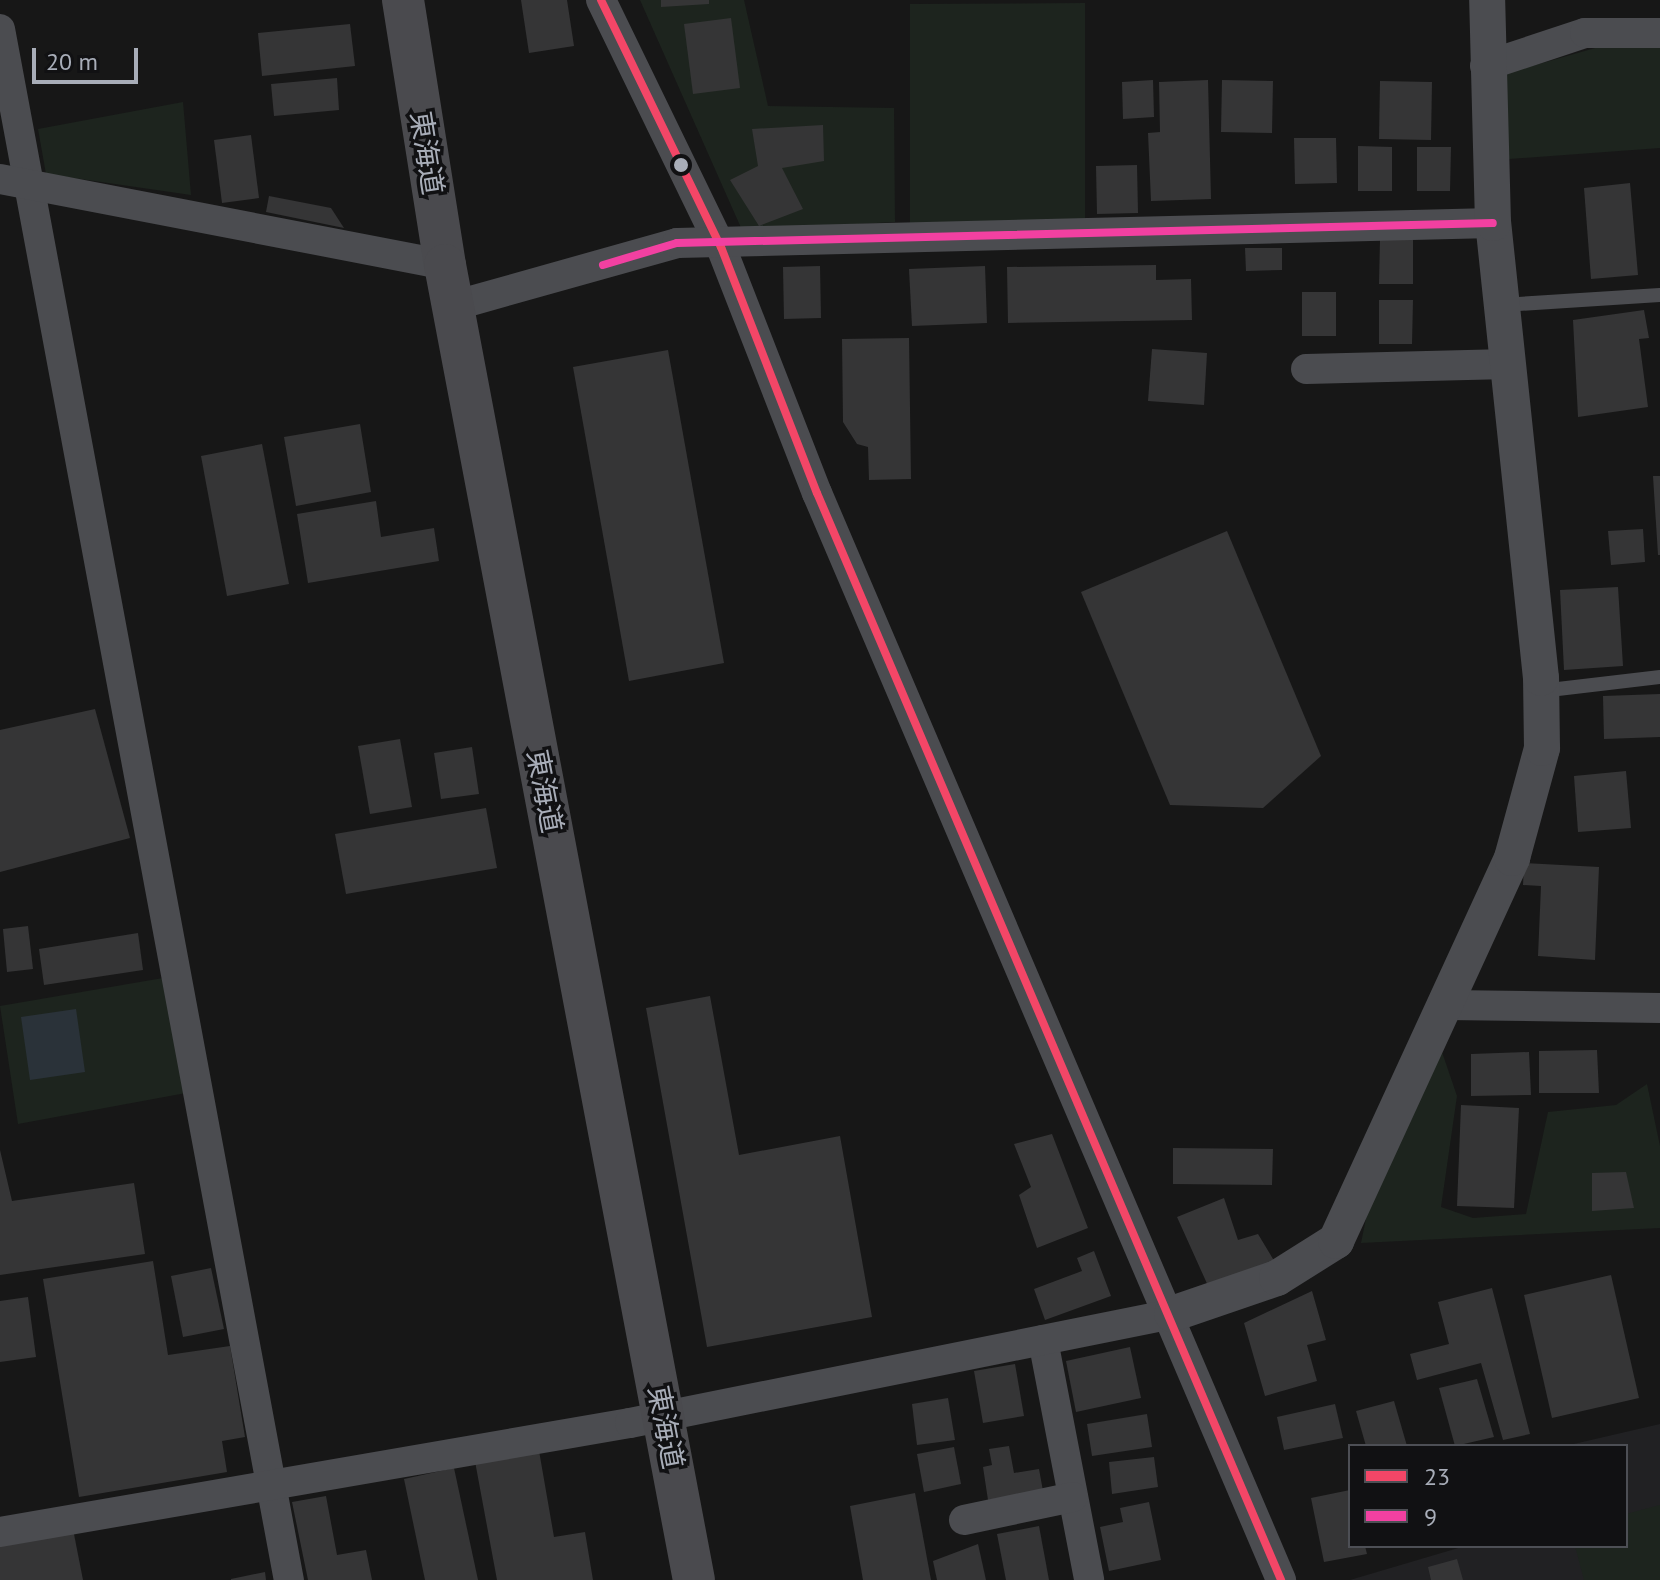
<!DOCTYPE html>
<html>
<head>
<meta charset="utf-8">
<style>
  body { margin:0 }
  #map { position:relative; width:1660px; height:1580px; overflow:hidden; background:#171717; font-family:"PT Sans","Noto Sans JP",sans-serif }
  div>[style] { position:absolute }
  .built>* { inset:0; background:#212123 }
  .green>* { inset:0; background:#1d241e }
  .water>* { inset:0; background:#2a3239 }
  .building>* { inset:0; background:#353536 }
  .service>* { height:14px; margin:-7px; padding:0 7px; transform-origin:7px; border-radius:7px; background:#4b4c50 }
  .minor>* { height:30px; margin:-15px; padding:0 15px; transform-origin:15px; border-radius:15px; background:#4b4c50 }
  .tertiary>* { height:36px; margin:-18px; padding:0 18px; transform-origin:18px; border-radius:18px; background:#4b4c50 }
  .secondary>* { height:42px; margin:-21px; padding:0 21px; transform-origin:21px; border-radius:21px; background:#4a4a4e }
  .bus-1>* { height:8px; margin:-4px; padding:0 4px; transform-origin:4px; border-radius:4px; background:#f34667 }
  .bus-2>* { height:8px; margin:-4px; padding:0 4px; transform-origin:4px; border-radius:4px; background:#f240a1 }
  .dots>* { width:22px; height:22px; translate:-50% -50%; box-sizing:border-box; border:4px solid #111113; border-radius:50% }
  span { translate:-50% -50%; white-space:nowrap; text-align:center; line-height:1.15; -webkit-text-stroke:7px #111113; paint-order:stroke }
  .street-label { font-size:28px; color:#a8adb8 }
  .legend { position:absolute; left:1348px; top:1444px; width:280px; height:104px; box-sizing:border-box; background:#111113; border:2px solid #4d4f55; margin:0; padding:10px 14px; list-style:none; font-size:24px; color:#a8adb8 }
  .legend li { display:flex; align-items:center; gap:16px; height:40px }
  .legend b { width:40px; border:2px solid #4d4f55 }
  .scale { position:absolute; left:32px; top:48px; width:106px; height:36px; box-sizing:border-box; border:4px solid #a8adb8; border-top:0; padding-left:10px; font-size:24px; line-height:28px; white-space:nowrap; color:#a8adb8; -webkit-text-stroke:6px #111113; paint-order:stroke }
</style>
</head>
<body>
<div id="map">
  <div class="built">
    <div style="clip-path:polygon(1660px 1424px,1660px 1580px,1350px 1580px,1465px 1546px,1626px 1546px,1626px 1446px,1565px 1446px)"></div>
  </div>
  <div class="green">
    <div style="clip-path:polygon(640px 0,744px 0,768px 106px,894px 108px,895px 222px,742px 230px)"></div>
    <div style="clip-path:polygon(1085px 3px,1085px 224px,910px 225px,910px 4px)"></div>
    <div style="clip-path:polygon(1660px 47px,1660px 148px,1509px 159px,1504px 74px,1595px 48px)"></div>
    <div style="clip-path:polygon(183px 102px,191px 195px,46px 174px,38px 129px)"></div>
    <div style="clip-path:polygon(163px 978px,186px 1093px,18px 1124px,0 1006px)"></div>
    <div style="clip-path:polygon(1442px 1052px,1457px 1096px,1441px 1207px,1473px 1218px,1526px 1214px,1548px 1112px,1616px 1105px,1647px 1084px,1660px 1146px,1660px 1228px,1361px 1243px,1380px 1150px)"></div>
    <div style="clip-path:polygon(1660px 1505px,1660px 1580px,1584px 1580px,1575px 1546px,1626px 1546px,1626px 1514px)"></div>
  </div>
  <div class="water">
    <div style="clip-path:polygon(76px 1009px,85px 1072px,30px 1080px,21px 1017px)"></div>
  </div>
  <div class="building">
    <div style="clip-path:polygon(521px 0,567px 0,574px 46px,529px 53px)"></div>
    <div style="clip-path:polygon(661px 0,709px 0,709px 4px,661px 7px)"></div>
    <div style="clip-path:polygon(731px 18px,740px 88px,693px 94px,684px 24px)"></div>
    <div style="clip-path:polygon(350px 24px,355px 66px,262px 76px,258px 33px)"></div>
    <div style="clip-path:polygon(337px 78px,339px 110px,274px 116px,271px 84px)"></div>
    <div style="clip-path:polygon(1153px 80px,1154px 117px,1123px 119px,1122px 82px)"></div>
    <div style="clip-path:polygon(1208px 80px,1211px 199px,1151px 201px,1148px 133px,1160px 132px,1159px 82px)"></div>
    <div style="clip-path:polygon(1222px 80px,1273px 81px,1272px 133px,1221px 132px)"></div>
    <div style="clip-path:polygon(1380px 81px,1432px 82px,1431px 140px,1379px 139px)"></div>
    <div style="clip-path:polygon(823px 125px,824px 161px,782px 168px,803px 209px,759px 226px,730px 180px,758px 166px,752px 129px)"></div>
    <div style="clip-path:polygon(251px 135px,259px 198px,222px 203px,214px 140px)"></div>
    <div style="clip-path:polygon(1294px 138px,1336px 138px,1337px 183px,1295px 184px)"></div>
    <div style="clip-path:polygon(1358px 146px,1392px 147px,1392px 191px,1358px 191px)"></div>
    <div style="clip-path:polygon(1417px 147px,1451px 147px,1450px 191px,1417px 191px)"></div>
    <div style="clip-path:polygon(1137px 165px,1138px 213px,1097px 214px,1096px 166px)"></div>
    <div style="clip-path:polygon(1630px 183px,1638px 275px,1591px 279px,1584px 188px)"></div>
    <div style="clip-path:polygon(269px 196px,331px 208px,344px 228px,266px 212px)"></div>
    <div style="clip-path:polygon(1380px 240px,1413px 240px,1413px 284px,1379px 284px)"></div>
    <div style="clip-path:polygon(1245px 248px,1282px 248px,1282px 270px,1246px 271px)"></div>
    <div style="clip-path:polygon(1156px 265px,1156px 280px,1191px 279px,1192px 320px,1008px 323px,1007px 267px)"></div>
    <div style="clip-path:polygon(820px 266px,821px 318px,784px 319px,783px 267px)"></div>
    <div style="clip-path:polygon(985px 266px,987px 323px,912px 326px,909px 269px)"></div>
    <div style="clip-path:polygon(1302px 292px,1336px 292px,1336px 336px,1302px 336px)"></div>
    <div style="clip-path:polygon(1379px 300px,1413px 300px,1412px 344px,1379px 344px)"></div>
    <div style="clip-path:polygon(1644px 310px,1649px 338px,1639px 339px,1648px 407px,1578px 417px,1573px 320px)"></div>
    <div style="clip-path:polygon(909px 338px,911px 479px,869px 480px,868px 447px,857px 444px,843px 422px,842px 339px)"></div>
    <div style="clip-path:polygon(1152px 349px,1207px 353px,1204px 405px,1148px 401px)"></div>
    <div style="clip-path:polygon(668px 350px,724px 663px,629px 681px,573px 367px)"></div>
    <div style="clip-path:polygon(360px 424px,371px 492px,296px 506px,284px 437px)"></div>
    <div style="clip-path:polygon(262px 444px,289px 584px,227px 596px,201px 456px)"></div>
    <div style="clip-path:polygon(1653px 476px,1660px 476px,1660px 555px,1658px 555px)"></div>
    <div style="clip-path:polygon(376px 501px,381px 537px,434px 528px,439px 561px,308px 583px,297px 514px)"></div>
    <div style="clip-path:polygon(1643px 529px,1645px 562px,1611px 565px,1608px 531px)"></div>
    <div style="clip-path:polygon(1227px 531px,1321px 756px,1263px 808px,1170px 805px,1081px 592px)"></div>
    <div style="clip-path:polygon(1618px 587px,1623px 666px,1564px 670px,1560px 590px)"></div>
    <div style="clip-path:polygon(1660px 694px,1660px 737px,1604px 739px,1603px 696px)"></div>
    <div style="clip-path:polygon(95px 709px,130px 838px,0 872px,0 730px)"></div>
    <div style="clip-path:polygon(400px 739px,412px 807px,370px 814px,358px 746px)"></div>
    <div style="clip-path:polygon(472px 747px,479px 794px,441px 799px,434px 753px)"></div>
    <div style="clip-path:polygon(1626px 771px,1631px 828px,1578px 832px,1574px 776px)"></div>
    <div style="clip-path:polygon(486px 808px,497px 868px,346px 894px,335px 834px)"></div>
    <div style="clip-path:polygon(1524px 863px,1599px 867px,1595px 960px,1538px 956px,1541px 886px,1523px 885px)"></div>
    <div style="clip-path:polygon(28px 926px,33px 969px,7px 972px,3px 929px)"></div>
    <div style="clip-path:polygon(138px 933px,143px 970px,44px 985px,39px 949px)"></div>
    <div style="clip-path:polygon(710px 996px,739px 1155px,840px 1136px,872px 1317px,707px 1347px,646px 1008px)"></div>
    <div style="clip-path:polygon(1597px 1050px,1599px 1093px,1539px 1093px,1539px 1051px)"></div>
    <div style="clip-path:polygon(1529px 1052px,1531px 1095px,1471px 1096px,1471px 1054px)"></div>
    <div style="clip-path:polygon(1461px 1105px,1519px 1108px,1514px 1208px,1457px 1206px)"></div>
    <div style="clip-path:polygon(1052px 1134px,1088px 1228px,1037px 1248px,1019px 1195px,1031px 1187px,1014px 1144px)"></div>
    <div style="clip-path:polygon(1173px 1148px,1273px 1149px,1272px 1185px,1173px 1184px)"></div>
    <div style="clip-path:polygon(0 1150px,12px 1201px,134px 1183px,145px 1254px,0 1275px)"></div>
    <div style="clip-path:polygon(1626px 1172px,1634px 1208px,1592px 1211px,1592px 1173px)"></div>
    <div style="clip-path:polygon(1224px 1198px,1238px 1240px,1258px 1234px,1276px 1264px,1209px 1288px,1177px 1217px)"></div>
    <div style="clip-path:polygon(1094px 1251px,1111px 1296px,1045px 1320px,1034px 1289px,1082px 1271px,1077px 1258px)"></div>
    <div style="clip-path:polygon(153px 1261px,168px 1355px,230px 1346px,245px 1437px,222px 1441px,227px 1472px,79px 1497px,43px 1279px)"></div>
    <div style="clip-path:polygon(211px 1268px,224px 1329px,183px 1337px,171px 1276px)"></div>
    <div style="clip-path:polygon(1611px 1275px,1639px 1398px,1552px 1418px,1524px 1295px)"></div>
    <div style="clip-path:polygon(1492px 1288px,1530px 1434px,1503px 1440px,1481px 1363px,1417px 1380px,1410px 1354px,1449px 1344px,1438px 1302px)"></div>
    <div style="clip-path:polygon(1312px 1291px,1326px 1340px,1307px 1345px,1317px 1381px,1265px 1396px,1244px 1323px)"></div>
    <div style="clip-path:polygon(28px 1297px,36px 1357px,0 1362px,0 1301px)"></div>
    <div style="clip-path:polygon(1130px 1347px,1141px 1398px,1076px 1412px,1066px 1361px)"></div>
    <div style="clip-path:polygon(1015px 1364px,1024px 1416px,983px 1423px,974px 1371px)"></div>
    <div style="clip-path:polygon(1477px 1379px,1494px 1437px,1455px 1446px,1439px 1388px)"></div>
    <div style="clip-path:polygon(948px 1398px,955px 1440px,917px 1445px,912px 1404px)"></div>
    <div style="clip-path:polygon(1394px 1401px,1407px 1446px,1366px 1446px,1356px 1411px)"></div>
    <div style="clip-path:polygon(1335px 1404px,1343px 1438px,1284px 1450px,1277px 1417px)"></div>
    <div style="clip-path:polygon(1147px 1414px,1152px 1447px,1092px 1456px,1087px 1424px)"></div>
    <div style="clip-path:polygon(538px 1445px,554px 1537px,585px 1532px,593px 1580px,497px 1580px,474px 1456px)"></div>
    <div style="clip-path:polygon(1009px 1446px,1014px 1473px,1039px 1469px,1043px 1491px,988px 1500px,983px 1467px,992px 1465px,989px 1449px)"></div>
    <div style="clip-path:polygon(954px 1447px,961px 1484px,924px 1492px,917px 1454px)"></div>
    <div style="clip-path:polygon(1154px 1457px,1158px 1487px,1112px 1494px,1109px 1462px)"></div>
    <div style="clip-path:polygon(454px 1468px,478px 1580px,425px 1580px,404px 1479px)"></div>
    <div style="clip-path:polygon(1350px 1490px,1350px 1546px,1365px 1546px,1367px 1554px,1324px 1562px,1311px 1498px)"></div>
    <div style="clip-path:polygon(915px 1493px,931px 1580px,863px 1580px,850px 1506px)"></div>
    <div style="clip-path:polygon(326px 1496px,337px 1555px,366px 1550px,372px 1580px,308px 1580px,292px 1502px)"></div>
    <div style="clip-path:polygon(1149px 1502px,1161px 1560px,1109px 1571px,1100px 1527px,1123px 1522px,1120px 1508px)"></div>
    <div style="clip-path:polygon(1039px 1526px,1049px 1580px,1006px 1580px,997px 1534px)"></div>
    <div style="clip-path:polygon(73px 1529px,83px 1580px,0 1580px,0 1544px)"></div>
    <div style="clip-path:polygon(978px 1544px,986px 1580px,937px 1580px,933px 1561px)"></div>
    <div style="clip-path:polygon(1457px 1559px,1463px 1580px,1431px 1580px,1428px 1567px)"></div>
    <div style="clip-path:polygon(265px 1572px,266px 1580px,231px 1580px,231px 1579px)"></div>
  </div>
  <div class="service">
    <div style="left:1502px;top:305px;width:158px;rotate:-3.6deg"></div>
    <div style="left:1541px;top:691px;width:120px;rotate:-6.7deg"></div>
  </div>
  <div class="minor">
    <div style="left:601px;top:0;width:275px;rotate:64.1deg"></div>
    <div style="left:721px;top:247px;width:264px;rotate:68.7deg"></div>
    <div style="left:817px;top:493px;width:1182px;rotate:66.88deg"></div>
    <div style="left:0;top:29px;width:1578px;rotate:79.45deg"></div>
    <div style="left:1485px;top:66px;width:105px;rotate:-18.3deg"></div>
    <div style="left:1585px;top:33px;width:75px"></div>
    <div style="left:0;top:179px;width:453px;rotate:10.9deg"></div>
    <div style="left:453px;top:306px;width:233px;rotate:-15.7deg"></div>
    <div style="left:677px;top:243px;width:816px;rotate:-1.4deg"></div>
    <div style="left:1306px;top:369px;width:202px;rotate:-1.4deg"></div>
    <div style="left:1447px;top:1005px;width:213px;rotate:0.8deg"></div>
    <div style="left:1043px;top:1340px;width:244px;rotate:79.1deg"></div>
    <div style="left:964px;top:1520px;width:111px;rotate:-11.9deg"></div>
    <div style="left:0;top:1532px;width:639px;rotate:-9.82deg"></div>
    <div style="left:630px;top:1423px;width:553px;rotate:-11.37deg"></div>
  </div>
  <div class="tertiary">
    <div style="left:1172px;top:1314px;width:111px;rotate:-18.9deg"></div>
    <div style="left:1277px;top:1278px;width:70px;rotate:-32.1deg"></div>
    <div style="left:1336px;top:1241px;width:422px;rotate:-65.3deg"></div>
    <div style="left:1512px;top:858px;width:114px;rotate:-74.7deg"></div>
    <div style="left:1542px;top:748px;width:70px;rotate:-90.8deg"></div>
    <div style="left:1541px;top:678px;width:458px;rotate:-96deg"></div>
    <div style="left:1493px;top:223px;width:223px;rotate:-91.5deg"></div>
  </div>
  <div class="secondary">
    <div style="left:403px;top:0;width:268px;rotate:81deg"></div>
    <div style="left:445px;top:265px;width:1338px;rotate:79.28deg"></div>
  </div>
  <div class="bus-1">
    <div style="left:601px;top:0;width:275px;rotate:64.1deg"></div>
    <div style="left:721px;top:247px;width:264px;rotate:68.7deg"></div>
    <div style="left:817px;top:493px;width:1182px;rotate:66.88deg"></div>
  </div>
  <div class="bus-2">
    <div style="left:603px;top:265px;width:77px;rotate:-16.6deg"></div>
    <div style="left:677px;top:243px;width:816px;rotate:-1.4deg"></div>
  </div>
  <div class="dots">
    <div style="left:681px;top:165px;background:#a8adb8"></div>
  </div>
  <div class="street-label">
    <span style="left:427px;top:153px;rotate:81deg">東海道</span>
    <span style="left:545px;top:791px;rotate:79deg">東海道</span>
    <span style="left:666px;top:1427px;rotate:79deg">東海道</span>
  </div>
  <ul class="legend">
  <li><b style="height:10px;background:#f34667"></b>23</li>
  <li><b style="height:10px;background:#f240a1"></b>9</li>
  </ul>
  <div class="scale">20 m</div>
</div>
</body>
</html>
